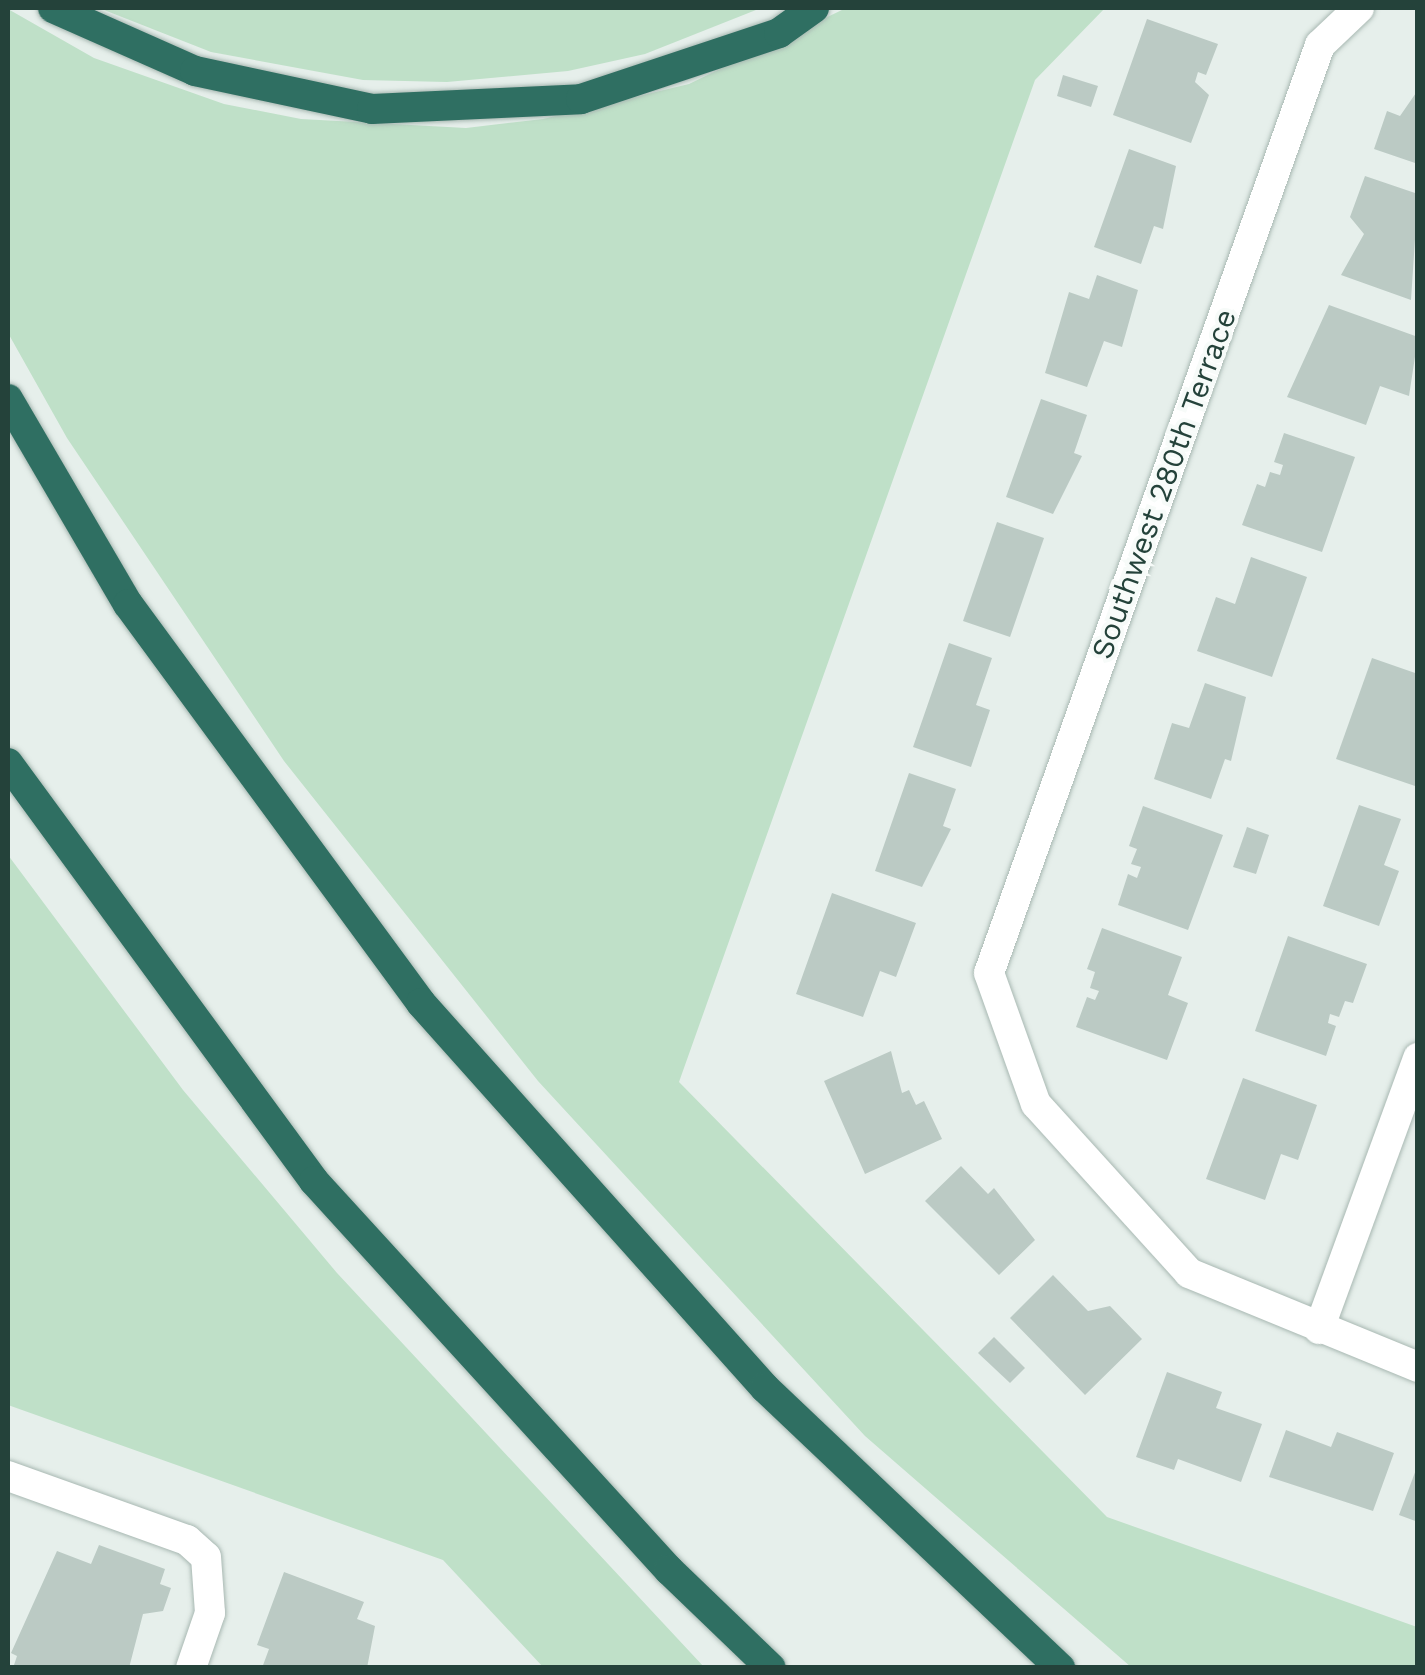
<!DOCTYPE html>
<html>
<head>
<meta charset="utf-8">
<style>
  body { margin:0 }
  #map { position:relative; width:1425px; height:1675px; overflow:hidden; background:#e6efeb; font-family:"Work Sans",sans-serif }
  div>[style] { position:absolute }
  .green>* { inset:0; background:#bfe0c8 }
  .building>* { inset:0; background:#bbcac4 }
  .roads { filter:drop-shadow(0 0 2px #a8b8b2) drop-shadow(0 0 2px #a8b8b2) }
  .street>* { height:30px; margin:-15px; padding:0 15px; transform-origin:15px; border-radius:15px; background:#fff }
  .highway>* { height:30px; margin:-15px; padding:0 15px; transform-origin:15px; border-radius:15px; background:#2f6f62 }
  span { translate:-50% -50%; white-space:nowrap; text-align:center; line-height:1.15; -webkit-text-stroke:8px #f7fbf9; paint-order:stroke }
  .street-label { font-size:30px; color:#24423a }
  .frame { position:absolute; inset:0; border:10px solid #24423a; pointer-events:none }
</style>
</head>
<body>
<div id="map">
  <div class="green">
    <div style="clip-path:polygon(99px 8px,761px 8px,645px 54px,568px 71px,447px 82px,363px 80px,211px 52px)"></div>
    <div style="clip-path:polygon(846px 8px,1105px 8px,1035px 80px,679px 1082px,1107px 1517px,1417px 1627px,1417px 1667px,1131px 1667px,865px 1436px,538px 1081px,284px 761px,67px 438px,8px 333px,8px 9px,94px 58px,224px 104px,301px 119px,466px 128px,543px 119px,689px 84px)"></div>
    <div style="clip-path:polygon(8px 855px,183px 1090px,337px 1273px,704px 1667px,543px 1667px,443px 1560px,8px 1405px)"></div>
  </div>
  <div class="building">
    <div style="clip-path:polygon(1147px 19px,1218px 44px,1206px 75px,1198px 72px,1195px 82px,1209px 95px,1191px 143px,1113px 115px)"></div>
    <div style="clip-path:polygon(1063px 75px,1098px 86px,1091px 107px,1057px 96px)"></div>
    <div style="clip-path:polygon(1418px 90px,1418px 164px,1374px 149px,1387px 111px,1400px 116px)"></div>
    <div style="clip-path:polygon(1129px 149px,1176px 166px,1163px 229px,1154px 226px,1141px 264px,1094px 247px)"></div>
    <div style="clip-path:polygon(1365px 176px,1418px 194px,1411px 300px,1341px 275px,1364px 234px,1350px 217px)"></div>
    <div style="clip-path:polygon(1097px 275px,1138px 290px,1122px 347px,1104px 341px,1087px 387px,1045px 373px,1069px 292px,1089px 299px)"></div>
    <div style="clip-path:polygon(1329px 305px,1418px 337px,1409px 396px,1380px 386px,1366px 425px,1287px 397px)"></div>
    <div style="clip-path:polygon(1041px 399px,1087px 415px,1074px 453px,1082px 456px,1053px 514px,1006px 497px)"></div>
    <div style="clip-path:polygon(1284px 433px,1355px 457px,1322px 552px,1242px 525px,1257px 484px,1265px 487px,1270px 472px,1280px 475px,1283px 465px,1274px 462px)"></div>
    <div style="clip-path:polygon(997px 522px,1044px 538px,1010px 637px,963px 621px)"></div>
    <div style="clip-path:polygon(1251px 557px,1307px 577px,1272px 677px,1197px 651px,1216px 597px,1235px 604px)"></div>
    <div style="clip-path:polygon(949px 643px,992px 658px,976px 705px,990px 710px,971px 767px,913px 747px)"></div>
    <div style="clip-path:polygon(1372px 658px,1418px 674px,1418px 787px,1336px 759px)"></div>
    <div style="clip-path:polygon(1205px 683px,1246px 697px,1231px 761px,1225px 759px,1211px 799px,1154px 779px,1172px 723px,1189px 728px)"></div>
    <div style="clip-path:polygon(909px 773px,956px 789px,943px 826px,951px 829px,922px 887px,875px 871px)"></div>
    <div style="clip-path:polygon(1359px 805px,1401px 819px,1384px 865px,1399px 871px,1379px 926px,1323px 906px)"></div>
    <div style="clip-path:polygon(1143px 806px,1223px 835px,1188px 930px,1118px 905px,1128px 874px,1137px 878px,1141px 867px,1131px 864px,1137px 849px,1129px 846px)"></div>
    <div style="clip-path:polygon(1247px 827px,1269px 835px,1256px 874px,1233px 867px)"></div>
    <div style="clip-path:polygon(832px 893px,916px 923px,896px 977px,880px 971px,863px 1017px,796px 994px)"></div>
    <div style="clip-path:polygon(1102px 928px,1182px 957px,1168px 995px,1188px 1003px,1167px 1060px,1076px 1027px,1087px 997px,1095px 1000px,1099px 991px,1090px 988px,1095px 972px,1087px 969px)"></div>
    <div style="clip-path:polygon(1288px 936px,1367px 964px,1353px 1003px,1345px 1001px,1339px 1017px,1330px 1014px,1328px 1023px,1336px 1026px,1326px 1056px,1255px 1031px)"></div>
    <div style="clip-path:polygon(891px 1051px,902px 1093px,909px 1090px,916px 1105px,924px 1101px,942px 1139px,865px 1174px,824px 1081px)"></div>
    <div style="clip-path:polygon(1243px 1078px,1317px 1105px,1298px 1160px,1281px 1154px,1265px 1200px,1206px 1179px)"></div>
    <div style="clip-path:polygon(961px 1166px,988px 1194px,994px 1188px,1035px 1240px,999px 1275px,925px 1201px)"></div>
    <div style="clip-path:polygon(1053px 1275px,1088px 1311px,1110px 1306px,1142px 1339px,1085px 1395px,1010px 1318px)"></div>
    <div style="clip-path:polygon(994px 1337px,1025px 1368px,1010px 1383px,978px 1353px)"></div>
    <div style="clip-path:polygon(1167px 1372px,1222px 1392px,1216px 1408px,1262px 1424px,1241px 1482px,1178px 1459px,1174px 1470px,1136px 1457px)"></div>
    <div style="clip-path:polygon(1286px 1430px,1331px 1447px,1337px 1432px,1394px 1453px,1373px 1511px,1269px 1477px)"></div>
    <div style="clip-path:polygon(1417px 1467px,1418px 1467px,1418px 1522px,1399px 1515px)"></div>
    <div style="clip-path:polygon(99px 1545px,165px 1569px,160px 1584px,171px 1588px,163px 1611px,143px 1614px,129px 1668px,13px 1668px,17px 1656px,11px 1653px,57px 1551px,91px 1564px)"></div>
    <div style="clip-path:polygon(284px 1572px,364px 1602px,357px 1619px,375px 1626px,367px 1668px,262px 1668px,269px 1649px,257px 1645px)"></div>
  </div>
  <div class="roads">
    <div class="street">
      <div style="left:1359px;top:8px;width:54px;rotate:136.5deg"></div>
      <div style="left:1320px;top:45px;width:985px;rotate:109.63deg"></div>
      <div style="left:989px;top:973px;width:139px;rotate:70.3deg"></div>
      <div style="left:1036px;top:1104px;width:228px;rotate:47.8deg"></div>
      <div style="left:1189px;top:1273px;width:248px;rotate:22.3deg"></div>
      <div style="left:1319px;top:1329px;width:289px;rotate:-69.9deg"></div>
      <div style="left:8px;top:1476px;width:190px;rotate:19.7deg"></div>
      <div style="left:187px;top:1540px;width:25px;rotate:42deg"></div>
      <div style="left:206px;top:1557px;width:56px;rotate:85.9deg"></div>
      <div style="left:210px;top:1613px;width:58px;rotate:109.1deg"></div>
    </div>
    <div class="highway">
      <div style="left:53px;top:8px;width:155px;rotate:23.9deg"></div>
      <div style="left:195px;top:71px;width:181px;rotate:12.1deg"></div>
      <div style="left:372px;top:109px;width:209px;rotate:-2.7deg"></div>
      <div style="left:581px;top:99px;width:209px;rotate:-18.4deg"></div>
      <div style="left:779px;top:33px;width:43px;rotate:-35.5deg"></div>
      <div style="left:8px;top:399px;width:238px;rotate:59.7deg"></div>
      <div style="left:128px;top:604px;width:495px;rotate:53.7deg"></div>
      <div style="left:421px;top:1003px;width:516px;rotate:48.22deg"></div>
      <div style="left:765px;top:1388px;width:407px;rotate:43.5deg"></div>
      <div style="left:8px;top:763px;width:518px;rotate:53.79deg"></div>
      <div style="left:314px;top:1181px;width:527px;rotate:47.62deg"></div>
      <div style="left:669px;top:1570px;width:141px;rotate:43.9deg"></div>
    </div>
  </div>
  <div class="street-label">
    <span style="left:1164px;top:484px;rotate:-70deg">Southwest 280th Terrace</span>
  </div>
  <div class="frame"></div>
</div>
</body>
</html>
